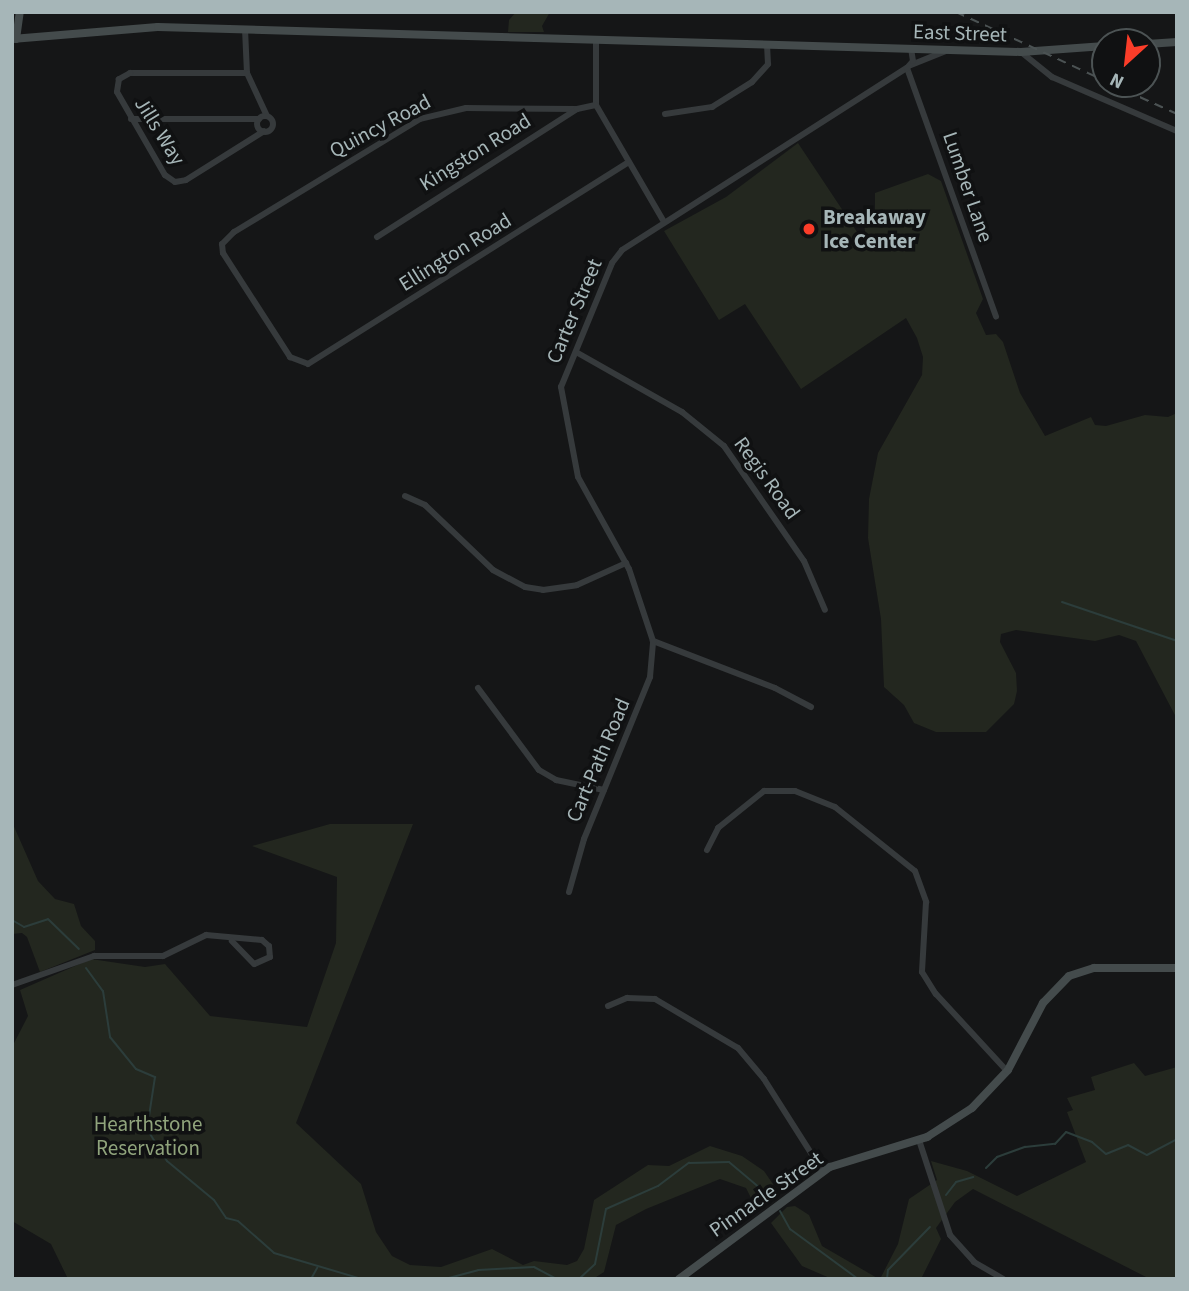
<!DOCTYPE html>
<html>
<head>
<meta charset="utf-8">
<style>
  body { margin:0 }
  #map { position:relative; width:1189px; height:1291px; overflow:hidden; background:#151617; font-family:"Source Sans 3",sans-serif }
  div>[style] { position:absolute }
  .green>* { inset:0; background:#23271f }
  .stream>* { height:2px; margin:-1px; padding:0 1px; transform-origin:1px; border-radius:1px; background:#2c3d3b }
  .street>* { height:6px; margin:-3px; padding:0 3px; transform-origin:3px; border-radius:3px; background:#363a3c }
  .street>.ring { margin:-3px; padding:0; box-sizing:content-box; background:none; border:6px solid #363a3c; border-radius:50% }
  .secondary>* { height:8px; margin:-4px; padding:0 4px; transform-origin:4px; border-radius:4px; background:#444b4c }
  .rail>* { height:2px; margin-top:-1px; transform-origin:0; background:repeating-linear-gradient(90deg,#4b5253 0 9px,transparent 0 16px) }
  .dots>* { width:19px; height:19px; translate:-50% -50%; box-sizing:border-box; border:4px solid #101112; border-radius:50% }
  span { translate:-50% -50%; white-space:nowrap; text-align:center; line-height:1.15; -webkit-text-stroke:7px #101112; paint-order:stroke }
  .street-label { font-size:21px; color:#a6b6b8 }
  .poi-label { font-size:21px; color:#a6b6b8; font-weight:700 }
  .left { translate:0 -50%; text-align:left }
  .park-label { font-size:21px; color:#90a47c }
  .frame { position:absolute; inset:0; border:14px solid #a6b6b8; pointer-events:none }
  .north { position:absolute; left:1091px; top:28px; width:70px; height:70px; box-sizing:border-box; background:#101112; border:2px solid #4c5354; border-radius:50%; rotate:207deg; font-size:19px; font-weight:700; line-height:28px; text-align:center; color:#a6b6b8 }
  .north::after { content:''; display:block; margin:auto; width:24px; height:32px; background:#fb3d29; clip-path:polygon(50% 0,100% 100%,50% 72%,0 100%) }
</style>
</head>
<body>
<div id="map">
  <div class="green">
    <div style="clip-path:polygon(516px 12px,550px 12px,542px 26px,544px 32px,508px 32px,509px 20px)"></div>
    <div style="clip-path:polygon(798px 143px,867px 247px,864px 224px,867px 216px,875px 215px,875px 193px,928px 174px,941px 181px,983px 299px,976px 313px,986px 335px,996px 334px,1003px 342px,1020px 393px,1045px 436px,1091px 417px,1095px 425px,1106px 426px,1145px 415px,1168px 417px,1177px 413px,1177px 719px,1136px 641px,1119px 635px,1095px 641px,1016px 630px,1001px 634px,1000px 642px,1016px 673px,1017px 691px,1014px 704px,986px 732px,936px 732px,914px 723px,904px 705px,884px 687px,881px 619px,868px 538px,869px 499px,878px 453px,922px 375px,923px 357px,917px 338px,906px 318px,801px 389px,745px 304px,719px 320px,664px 231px,726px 197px)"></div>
    <div style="clip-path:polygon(12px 822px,38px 881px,55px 899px,74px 904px,81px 926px,95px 941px,95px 950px,40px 972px,27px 937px,22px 933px,12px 934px)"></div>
    <div style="clip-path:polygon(330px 824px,413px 824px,296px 1123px,361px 1184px,376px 1232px,392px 1256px,410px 1265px,441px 1267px,492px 1249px,523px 1265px,534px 1261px,567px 1265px,577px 1261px,584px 1249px,594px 1200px,648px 1165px,669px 1166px,710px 1146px,742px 1156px,764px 1171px,779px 1193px,757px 1210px,746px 1188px,720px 1179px,646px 1209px,616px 1225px,604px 1272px,593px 1279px,68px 1279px,51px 1244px,12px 1221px,12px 1047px,28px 1016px,20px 990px,91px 959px,145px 967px,165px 964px,210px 1016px,307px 1027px,336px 943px,337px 877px,252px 846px)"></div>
    <div style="clip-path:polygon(1134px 1063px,1145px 1076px,1177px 1067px,1177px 1279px,1150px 1279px,973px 1189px,955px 1202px,936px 1228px,941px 1239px,921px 1279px,880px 1279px,898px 1244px,909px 1199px,937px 1180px,931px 1161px,967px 1171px,1017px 1196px,1086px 1162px,1067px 1112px,1073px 1110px,1067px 1098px,1095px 1090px,1091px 1077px)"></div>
    <div style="clip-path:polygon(795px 1206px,809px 1215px,822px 1246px,879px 1279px,832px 1279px,802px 1266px,771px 1223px,787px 1207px)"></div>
  </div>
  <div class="stream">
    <div style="left:1062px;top:602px;width:121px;rotate:18.7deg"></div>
    <div style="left:12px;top:881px;width:9px;rotate:90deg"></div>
    <div style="left:12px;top:920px;width:14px;rotate:30deg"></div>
    <div style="left:24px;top:927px;width:25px;rotate:-18deg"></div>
    <div style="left:48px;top:919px;width:43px;rotate:44.1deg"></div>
    <div style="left:86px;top:968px;width:29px;rotate:54deg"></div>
    <div style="left:103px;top:991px;width:47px;rotate:81.3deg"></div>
    <div style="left:110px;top:1037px;width:41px;rotate:50.9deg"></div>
    <div style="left:136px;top:1069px;width:21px;rotate:23deg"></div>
    <div style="left:155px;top:1077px;width:53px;rotate:98.7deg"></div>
    <div style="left:147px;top:1129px;width:38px;rotate:58deg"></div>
    <div style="left:167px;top:1161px;width:61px;rotate:39.7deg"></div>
    <div style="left:214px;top:1200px;width:22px;rotate:56deg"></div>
    <div style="left:226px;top:1218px;width:12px;rotate:14deg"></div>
    <div style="left:238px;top:1221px;width:48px;rotate:41.6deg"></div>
    <div style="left:274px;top:1253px;width:92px;rotate:16.5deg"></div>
    <div style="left:362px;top:1279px;width:36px"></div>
    <div style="left:986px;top:1168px;width:16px;rotate:-45deg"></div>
    <div style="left:997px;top:1157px;width:30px;rotate:-20deg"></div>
    <div style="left:1025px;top:1147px;width:30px;rotate:-6deg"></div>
    <div style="left:1055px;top:1144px;width:16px;rotate:-47deg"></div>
    <div style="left:1066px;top:1132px;width:28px;rotate:21deg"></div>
    <div style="left:1092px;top:1142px;width:18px;rotate:41deg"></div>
    <div style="left:1106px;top:1154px;width:24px;rotate:-22deg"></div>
    <div style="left:1128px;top:1145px;width:21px;rotate:28deg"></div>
    <div style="left:1147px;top:1155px;width:34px;rotate:-28deg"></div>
    <div style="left:946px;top:1195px;width:16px;rotate:-52deg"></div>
    <div style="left:956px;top:1182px;width:18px;rotate:-16deg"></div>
    <div style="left:780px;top:1211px;width:21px;rotate:61deg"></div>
    <div style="left:790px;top:1229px;width:84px;rotate:36.3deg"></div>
    <div style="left:311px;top:1279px;width:13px;rotate:-61deg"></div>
    <div style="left:445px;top:1279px;width:34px;rotate:-15deg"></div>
    <div style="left:478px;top:1270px;width:56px;rotate:-3.1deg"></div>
    <div style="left:534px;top:1267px;width:26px;rotate:28deg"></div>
    <div style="left:579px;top:1279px;width:22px;rotate:-43deg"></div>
    <div style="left:595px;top:1264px;width:56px;rotate:-78.7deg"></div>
    <div style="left:606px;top:1209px;width:57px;rotate:-23.9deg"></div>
    <div style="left:658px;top:1186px;width:39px;rotate:-37deg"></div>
    <div style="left:689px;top:1163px;width:40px;rotate:-1.4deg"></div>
    <div style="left:729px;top:1162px;width:57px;rotate:40.1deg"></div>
    <div style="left:887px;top:1279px;width:9px;rotate:-84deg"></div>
    <div style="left:888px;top:1270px;width:60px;rotate:-45.7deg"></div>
  </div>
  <div class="street">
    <div style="left:245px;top:29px;width:44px;rotate:87.4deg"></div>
    <div style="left:247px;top:73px;width:47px;rotate:65.1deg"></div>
    <div style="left:596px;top:40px;width:65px;rotate:90deg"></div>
    <div style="left:596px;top:105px;width:135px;rotate:59.8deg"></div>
    <div style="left:1021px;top:52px;width:40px;rotate:39deg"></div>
    <div style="left:1052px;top:77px;width:136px;rotate:23.4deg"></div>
    <div style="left:911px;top:65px;width:37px;rotate:-22deg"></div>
    <div style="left:907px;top:68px;width:264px;rotate:70.3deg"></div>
    <div style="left:247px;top:73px;width:117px;rotate:180deg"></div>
    <div style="left:130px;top:73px;width:13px;rotate:151deg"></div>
    <div style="left:119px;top:79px;width:13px;rotate:99deg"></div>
    <div style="left:117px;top:92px;width:96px;rotate:60deg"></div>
    <div style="left:165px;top:175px;width:12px;rotate:35deg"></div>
    <div style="left:175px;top:182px;width:11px;rotate:-10deg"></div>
    <div style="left:186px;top:180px;width:92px;rotate:-32.1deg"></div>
    <div style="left:577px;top:109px;width:111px;rotate:-179.5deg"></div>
    <div style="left:466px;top:108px;width:47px;rotate:166.6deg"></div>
    <div style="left:420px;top:119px;width:218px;rotate:148.7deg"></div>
    <div style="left:234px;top:232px;width:17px;rotate:135deg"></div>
    <div style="left:222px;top:244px;width:9px;rotate:84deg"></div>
    <div style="left:223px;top:253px;width:124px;rotate:57.2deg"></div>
    <div style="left:290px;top:357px;width:19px;rotate:21deg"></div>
    <div style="left:308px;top:364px;width:377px;rotate:-32.2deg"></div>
    <div style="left:665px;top:114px;width:48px;rotate:-8.5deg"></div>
    <div style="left:712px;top:107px;width:47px;rotate:-32deg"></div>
    <div style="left:752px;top:82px;width:24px;rotate:-48deg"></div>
    <div style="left:768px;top:64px;width:20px;rotate:-93deg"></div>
    <div class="ring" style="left:257px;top:116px;width:10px;height:10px"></div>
    <div style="left:131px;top:119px;width:128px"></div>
    <div style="left:377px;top:237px;width:237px;rotate:-32.6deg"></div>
    <div style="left:577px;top:109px;width:19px;rotate:-12deg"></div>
    <div style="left:576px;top:352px;width:122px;rotate:29.5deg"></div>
    <div style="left:682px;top:412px;width:54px;rotate:39deg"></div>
    <div style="left:724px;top:446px;width:140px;rotate:55.2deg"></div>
    <div style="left:804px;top:561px;width:53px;rotate:66.8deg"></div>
    <div style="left:405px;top:496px;width:22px;rotate:24deg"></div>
    <div style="left:425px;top:505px;width:94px;rotate:43.7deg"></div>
    <div style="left:493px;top:570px;width:36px;rotate:28deg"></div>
    <div style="left:525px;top:587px;width:18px;rotate:9deg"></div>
    <div style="left:543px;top:590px;width:34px;rotate:-8deg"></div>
    <div style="left:577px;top:585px;width:54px;rotate:-24.2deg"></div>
    <div style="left:478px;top:688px;width:102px;rotate:53.4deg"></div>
    <div style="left:539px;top:770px;width:20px;rotate:30deg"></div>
    <div style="left:556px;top:780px;width:49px;rotate:11.8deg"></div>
    <div style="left:811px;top:707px;width:41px;rotate:-152.2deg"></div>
    <div style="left:775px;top:688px;width:131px;rotate:-158.9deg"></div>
    <div style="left:653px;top:641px;width:76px;rotate:-108.4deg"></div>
    <div style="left:629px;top:569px;width:105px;rotate:-119deg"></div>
    <div style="left:578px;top:477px;width:92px;rotate:-100.7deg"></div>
    <div style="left:561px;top:387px;width:134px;rotate:-67.6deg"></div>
    <div style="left:612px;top:263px;width:16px;rotate:-52deg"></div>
    <div style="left:622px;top:250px;width:338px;rotate:-32.6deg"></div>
    <div style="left:907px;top:68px;width:9px;rotate:-49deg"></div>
    <div style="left:913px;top:61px;width:12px;rotate:-99deg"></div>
    <div style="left:707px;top:850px;width:25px;rotate:-63deg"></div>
    <div style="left:718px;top:828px;width:59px;rotate:-38.8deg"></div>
    <div style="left:764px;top:791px;width:31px"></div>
    <div style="left:795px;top:791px;width:43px;rotate:21.8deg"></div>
    <div style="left:835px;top:807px;width:102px;rotate:38.7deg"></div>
    <div style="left:915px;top:871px;width:33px;rotate:70deg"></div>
    <div style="left:926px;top:902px;width:70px;rotate:93.3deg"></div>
    <div style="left:922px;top:972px;width:26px;rotate:58deg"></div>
    <div style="left:936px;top:994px;width:105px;rotate:47.3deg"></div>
    <div style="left:569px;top:892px;width:55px;rotate:-74.2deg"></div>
    <div style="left:584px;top:839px;width:175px;rotate:-67.8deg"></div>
    <div style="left:650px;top:677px;width:36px;rotate:-85deg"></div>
    <div style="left:12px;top:985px;width:87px;rotate:-19.5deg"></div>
    <div style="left:94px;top:956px;width:69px"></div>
    <div style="left:163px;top:956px;width:48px;rotate:-26deg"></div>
    <div style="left:206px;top:935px;width:56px;rotate:5.1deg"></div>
    <div style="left:262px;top:940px;width:9px;rotate:41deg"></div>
    <div style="left:269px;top:946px;width:11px;rotate:85deg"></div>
    <div style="left:270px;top:957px;width:17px;rotate:156deg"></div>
    <div style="left:254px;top:964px;width:32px;rotate:-134deg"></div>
    <div style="left:608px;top:1006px;width:21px;rotate:-23deg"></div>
    <div style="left:627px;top:998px;width:28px;rotate:2deg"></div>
    <div style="left:655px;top:999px;width:96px;rotate:30.6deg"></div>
    <div style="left:738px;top:1048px;width:40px;rotate:50deg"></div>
    <div style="left:764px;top:1079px;width:110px;rotate:57.6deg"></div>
    <div style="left:919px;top:1140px;width:100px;rotate:71.9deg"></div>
    <div style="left:950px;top:1235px;width:36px;rotate:48deg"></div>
    <div style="left:974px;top:1262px;width:34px;rotate:30deg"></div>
  </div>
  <div class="secondary">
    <div style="left:12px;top:39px;width:146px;rotate:-4.7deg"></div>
    <div style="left:158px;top:27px;width:863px;rotate:1.66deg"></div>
    <div style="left:1021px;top:52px;width:84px;rotate:-4.1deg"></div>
    <div style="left:16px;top:39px;width:27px;rotate:-82deg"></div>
    <div style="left:1147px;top:44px;width:30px;rotate:-4deg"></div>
    <div style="left:679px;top:1279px;width:188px;rotate:-36.6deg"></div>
    <div style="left:830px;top:1167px;width:102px;rotate:-17.2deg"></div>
    <div style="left:927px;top:1137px;width:54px;rotate:-32.8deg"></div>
    <div style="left:972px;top:1108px;width:52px;rotate:-46.5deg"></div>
    <div style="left:1008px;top:1070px;width:76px;rotate:-62.4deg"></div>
    <div style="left:1043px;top:1003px;width:37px;rotate:-46deg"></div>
    <div style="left:1069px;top:976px;width:26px;rotate:-18deg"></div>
    <div style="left:1094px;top:968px;width:83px"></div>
  </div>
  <div class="rail">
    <div style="left:956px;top:12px;width:164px;rotate:24.8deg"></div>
    <div style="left:1111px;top:84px;width:72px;rotate:24.4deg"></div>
  </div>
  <div class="dots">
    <div style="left:809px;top:229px;background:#fb3d29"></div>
  </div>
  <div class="street-label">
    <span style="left:960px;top:33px;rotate:2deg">East Street</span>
    <span style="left:380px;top:126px;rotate:-28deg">Quincy Road</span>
    <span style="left:160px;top:131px;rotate:58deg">Jills Way</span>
    <span style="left:475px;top:152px;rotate:-32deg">Kingston Road</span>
    <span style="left:968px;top:187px;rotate:71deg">Lumber Lane</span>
    <span style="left:455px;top:252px;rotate:-32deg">Ellington Road</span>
    <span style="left:574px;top:311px;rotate:-67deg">Carter Street</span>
    <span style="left:767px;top:478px;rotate:54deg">Regis Road</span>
    <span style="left:598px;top:760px;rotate:-67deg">Cart-Path Road</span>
    <span style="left:766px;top:1194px;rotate:-35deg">Pinnacle Street</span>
  </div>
  <div class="poi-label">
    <span class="left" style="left:823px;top:229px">Breakaway<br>Ice Center</span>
  </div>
  <div class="park-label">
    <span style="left:148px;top:1136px">Hearthstone<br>Reservation</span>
  </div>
  <div class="frame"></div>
  <div class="north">N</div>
</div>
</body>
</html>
